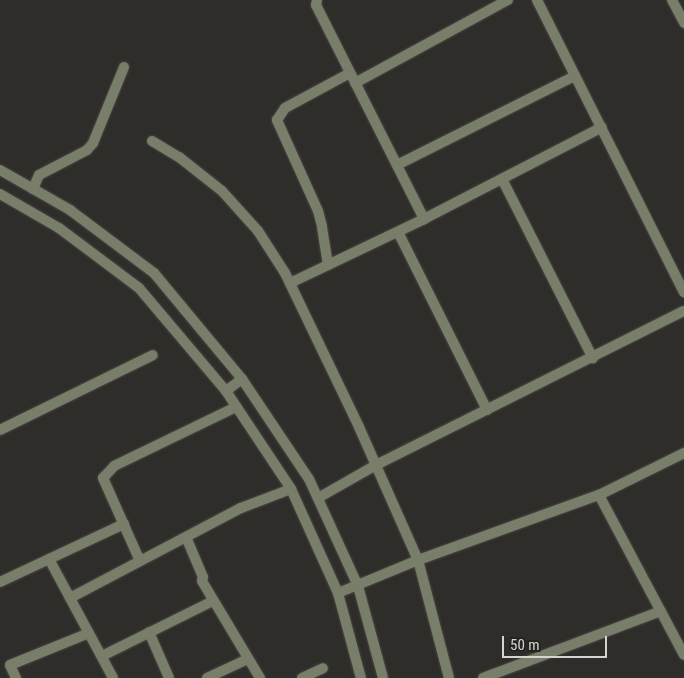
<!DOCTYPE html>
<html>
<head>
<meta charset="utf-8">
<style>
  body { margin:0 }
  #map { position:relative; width:684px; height:678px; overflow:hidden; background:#2f2d29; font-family:"Roboto Condensed",sans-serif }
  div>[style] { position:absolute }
  .roads { filter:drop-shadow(0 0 1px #4a4844) drop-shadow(0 0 1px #4a4844) }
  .minor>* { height:10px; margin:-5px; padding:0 5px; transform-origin:5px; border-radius:5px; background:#797e6b }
  .tertiary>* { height:10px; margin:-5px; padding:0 5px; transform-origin:5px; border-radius:5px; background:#797e6b }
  span { translate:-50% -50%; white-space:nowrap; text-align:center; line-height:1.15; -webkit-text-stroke:4.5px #252420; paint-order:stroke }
  .scale { position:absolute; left:502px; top:636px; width:105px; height:22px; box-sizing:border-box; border:2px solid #d5d4d1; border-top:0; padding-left:6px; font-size:15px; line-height:18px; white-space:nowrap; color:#d5d4d1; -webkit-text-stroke:4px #252420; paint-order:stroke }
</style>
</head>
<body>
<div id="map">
  <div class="roads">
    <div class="minor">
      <div style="left:317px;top:0;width:5px;rotate:101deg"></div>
      <div style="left:316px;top:5px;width:240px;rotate:63.2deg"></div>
      <div style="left:537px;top:0;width:327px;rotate:63.3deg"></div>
      <div style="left:672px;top:0;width:26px;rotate:62deg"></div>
      <div style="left:355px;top:83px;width:174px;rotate:-28.5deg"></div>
      <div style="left:152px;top:141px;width:31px;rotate:31deg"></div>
      <div style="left:179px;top:157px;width:55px;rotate:38.3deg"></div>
      <div style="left:222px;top:191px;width:54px;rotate:48deg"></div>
      <div style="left:258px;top:231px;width:50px;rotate:57.3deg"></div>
      <div style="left:285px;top:273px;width:171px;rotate:64.3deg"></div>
      <div style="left:359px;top:427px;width:145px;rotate:66.1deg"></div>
      <div style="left:418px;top:560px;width:122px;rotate:75.3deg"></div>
      <div style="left:397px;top:165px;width:199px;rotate:-26.6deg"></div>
      <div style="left:0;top:170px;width:81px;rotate:29.7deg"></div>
      <div style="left:70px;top:210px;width:105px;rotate:36.9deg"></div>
      <div style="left:154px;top:273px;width:138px;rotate:50.3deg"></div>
      <div style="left:242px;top:379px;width:120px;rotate:56.2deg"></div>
      <div style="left:309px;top:479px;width:118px;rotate:65.4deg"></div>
      <div style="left:358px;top:586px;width:95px;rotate:74.8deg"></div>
      <div style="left:502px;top:179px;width:201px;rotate:63.1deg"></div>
      <div style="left:33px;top:189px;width:15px;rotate:-67deg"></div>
      <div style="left:39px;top:175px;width:54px;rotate:-27.5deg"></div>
      <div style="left:87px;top:150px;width:9px;rotate:-49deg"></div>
      <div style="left:93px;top:143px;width:82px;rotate:-67.8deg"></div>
      <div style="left:0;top:194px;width:68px;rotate:30deg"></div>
      <div style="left:59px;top:228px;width:100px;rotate:36.9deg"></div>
      <div style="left:139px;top:288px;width:135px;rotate:49.8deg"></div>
      <div style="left:226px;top:391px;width:118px;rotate:56.4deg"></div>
      <div style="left:291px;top:489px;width:114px;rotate:65.7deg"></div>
      <div style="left:338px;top:593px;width:88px;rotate:74.9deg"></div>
      <div style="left:398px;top:232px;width:199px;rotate:63.4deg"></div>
      <div style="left:328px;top:265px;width:39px;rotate:-99deg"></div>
      <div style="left:322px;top:226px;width:16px;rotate:-105deg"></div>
      <div style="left:318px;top:211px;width:100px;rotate:-114.3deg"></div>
      <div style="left:277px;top:120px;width:14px;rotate:-56deg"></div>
      <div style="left:285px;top:108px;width:74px;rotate:-28.3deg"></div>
      <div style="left:290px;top:283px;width:148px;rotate:-25.5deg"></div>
      <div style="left:424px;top:219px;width:200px;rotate:-27.3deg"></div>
      <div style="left:0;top:430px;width:170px;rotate:-26.1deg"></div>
      <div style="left:599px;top:495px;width:181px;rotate:62deg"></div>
      <div style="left:318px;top:498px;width:67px;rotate:-29.6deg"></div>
      <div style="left:376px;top:465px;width:344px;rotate:-26.6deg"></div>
      <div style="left:186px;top:537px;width:43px;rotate:67deg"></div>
      <div style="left:203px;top:577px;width:4px;rotate:104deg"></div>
      <div style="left:202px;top:581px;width:113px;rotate:59.1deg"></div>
      <div style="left:49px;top:559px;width:135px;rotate:61.7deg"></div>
      <div style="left:140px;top:561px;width:91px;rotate:-114deg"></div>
      <div style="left:103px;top:478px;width:16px;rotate:-47deg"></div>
      <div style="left:114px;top:466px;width:136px;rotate:-25.8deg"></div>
      <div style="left:0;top:582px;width:137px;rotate:-25.1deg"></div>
      <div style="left:338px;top:593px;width:87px;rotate:-22.4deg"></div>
      <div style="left:418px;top:560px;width:192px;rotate:-19.8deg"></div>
      <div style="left:599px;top:495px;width:95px;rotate:-26.3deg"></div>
      <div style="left:70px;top:598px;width:193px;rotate:-27.8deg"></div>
      <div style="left:241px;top:508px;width:53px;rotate:-20.8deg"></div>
      <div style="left:149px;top:632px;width:50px;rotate:66.5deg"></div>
      <div style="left:102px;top:656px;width:124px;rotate:-26.4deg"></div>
      <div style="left:16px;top:678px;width:14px;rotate:-115deg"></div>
      <div style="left:10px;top:665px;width:85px;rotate:-22.1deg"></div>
      <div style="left:207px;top:678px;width:45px;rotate:-24.9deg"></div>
      <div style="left:302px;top:678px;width:23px;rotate:-25deg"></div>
      <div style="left:483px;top:678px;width:190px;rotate:-20.6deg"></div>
    </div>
    <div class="tertiary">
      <div style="left:226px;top:391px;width:20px;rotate:-37deg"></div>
    </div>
  </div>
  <div class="scale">50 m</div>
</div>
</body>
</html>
